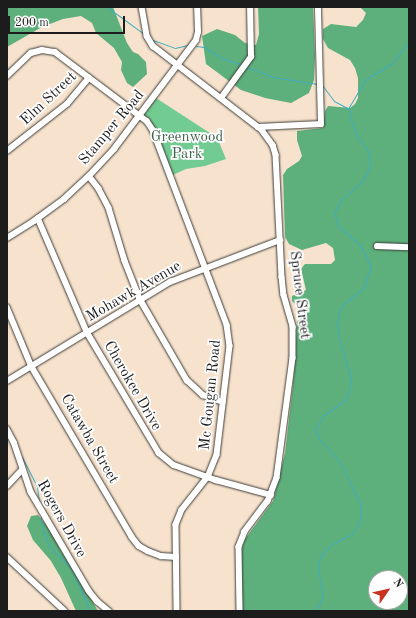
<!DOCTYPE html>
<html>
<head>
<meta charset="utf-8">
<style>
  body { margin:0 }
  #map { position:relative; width:416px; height:618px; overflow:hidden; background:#f7e3cd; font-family:"Old Standard TT",serif }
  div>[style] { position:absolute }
  .green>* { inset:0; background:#72cc92 }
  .forest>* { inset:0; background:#5db07c }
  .stream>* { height:1px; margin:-0.5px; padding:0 0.5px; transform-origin:0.5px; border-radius:0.5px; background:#40acbf }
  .roads { filter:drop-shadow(0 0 1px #3d3a37) drop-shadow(0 0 1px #3d3a37) }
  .minor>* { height:5.5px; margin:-2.75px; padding:0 2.75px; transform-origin:2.75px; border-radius:2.75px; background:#fff }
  span { translate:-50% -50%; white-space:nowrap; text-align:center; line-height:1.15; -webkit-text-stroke:3.5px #fff; paint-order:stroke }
  .street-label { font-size:15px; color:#1c1c1c }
  .park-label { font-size:15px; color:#3e624b }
  .frame { position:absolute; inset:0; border:8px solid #1c1c1c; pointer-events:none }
  .north { position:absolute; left:368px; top:570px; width:40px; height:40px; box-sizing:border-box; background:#fff; border:1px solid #a4a4a4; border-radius:50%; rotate:56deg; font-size:11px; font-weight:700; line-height:16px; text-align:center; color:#1c1c1c }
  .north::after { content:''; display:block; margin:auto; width:14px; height:18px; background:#c8321e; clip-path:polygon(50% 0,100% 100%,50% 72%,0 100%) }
  .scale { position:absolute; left:8px; top:16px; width:117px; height:18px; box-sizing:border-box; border:2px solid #1c1c1c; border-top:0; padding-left:5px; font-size:12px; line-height:14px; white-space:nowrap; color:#1c1c1c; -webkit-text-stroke:3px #fff; paint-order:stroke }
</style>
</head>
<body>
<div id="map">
  <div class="green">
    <div style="clip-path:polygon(156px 98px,213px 135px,218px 140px,226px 159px,205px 166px,186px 169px,173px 175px,155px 129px,144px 115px)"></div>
  </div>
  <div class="forest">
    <div style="clip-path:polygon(7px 7px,113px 7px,127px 43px,133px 52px,138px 54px,146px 62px,147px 74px,133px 87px,127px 83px,121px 70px,122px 62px,114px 48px,96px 33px,92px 23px,81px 16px,63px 19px,42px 27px,7px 47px)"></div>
    <div style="clip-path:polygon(258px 7px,313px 7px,315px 56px,314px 80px,309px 93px,291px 103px,265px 98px,241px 90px,206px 64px,202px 36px,217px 29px,235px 35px,245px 43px,256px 45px,259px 34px)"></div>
    <div style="clip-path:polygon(evenodd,360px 7px,409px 7px,409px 611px,243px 611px,240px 554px,245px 539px,273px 501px,285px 453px,293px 385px,297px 322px,306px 312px,301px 305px,294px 303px,292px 301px,292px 296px,306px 290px,301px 269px,305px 264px,331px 264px,335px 260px,333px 248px,326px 243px,302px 250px,289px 244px,285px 237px,283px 175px,287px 169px,299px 161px,302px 156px,297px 140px,297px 131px,323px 128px,325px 111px,328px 106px,350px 108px,355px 104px,358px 98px,358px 78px,355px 68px,350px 60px,328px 48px,323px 39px,323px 29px,331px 24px,356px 27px,363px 20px,366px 13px,360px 7px,376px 578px,400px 578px,400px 602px,376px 602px,376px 578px)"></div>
    <div style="clip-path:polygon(38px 515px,50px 530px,98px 611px,76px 611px,61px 578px,51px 561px,33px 540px,27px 526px,31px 516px)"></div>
  </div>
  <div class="stream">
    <div style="left:107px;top:7px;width:46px;rotate:36.1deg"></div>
    <div style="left:153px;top:40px;width:23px;rotate:20deg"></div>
    <div style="left:175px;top:48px;width:13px;rotate:-13deg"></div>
    <div style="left:196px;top:46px;width:8px;rotate:7deg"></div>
    <div style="left:204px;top:47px;width:20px;rotate:33deg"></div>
    <div style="left:221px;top:58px;width:22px;rotate:18deg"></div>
    <div style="left:247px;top:67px;width:28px;rotate:21deg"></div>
    <div style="left:273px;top:77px;width:45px;rotate:9deg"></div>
    <div style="left:322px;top:85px;width:20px;rotate:53deg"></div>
    <div style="left:334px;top:101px;width:17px;rotate:28deg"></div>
    <div style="left:7px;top:435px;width:8px;rotate:60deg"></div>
    <div style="left:22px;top:457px;width:34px;rotate:63deg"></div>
    <div style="left:37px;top:487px;width:15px;rotate:82deg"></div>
    <div style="left:41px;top:513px;width:10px;rotate:90deg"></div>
    <div style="left:41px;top:523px;width:24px;rotate:71deg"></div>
    <div style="left:49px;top:546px;width:33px;rotate:45deg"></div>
    <div style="left:72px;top:569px;width:46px;rotate:66.8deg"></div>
    <div style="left:313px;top:611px;width:11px;rotate:-49deg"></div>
    <div style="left:320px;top:603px;width:9px;rotate:-72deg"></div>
    <div style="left:323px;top:594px;width:24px;rotate:-102deg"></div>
    <div style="left:318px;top:571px;width:8px;rotate:-90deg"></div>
    <div style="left:318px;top:563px;width:9px;rotate:-69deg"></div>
    <div style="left:321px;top:555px;width:18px;rotate:-43deg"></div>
    <div style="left:334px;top:543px;width:20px;rotate:-27deg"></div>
    <div style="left:352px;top:534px;width:12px;rotate:-55deg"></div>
    <div style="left:359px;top:524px;width:11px;rotate:-80deg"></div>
    <div style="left:361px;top:513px;width:8px;rotate:-90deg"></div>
    <div style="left:361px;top:505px;width:48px;rotate:-116deg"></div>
    <div style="left:340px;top:462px;width:31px;rotate:-132deg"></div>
    <div style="left:319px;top:439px;width:11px;rotate:-112deg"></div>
    <div style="left:315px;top:429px;width:15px;rotate:-58deg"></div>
    <div style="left:323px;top:416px;width:26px;rotate:-36deg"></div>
    <div style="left:344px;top:401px;width:11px;rotate:-63deg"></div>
    <div style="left:349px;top:391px;width:12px;rotate:-81deg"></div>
    <div style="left:351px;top:379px;width:43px;rotate:-106.3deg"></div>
    <div style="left:339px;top:338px;width:15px;rotate:-98deg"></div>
    <div style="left:337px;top:323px;width:9px;rotate:-77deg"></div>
    <div style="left:339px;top:314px;width:6px;rotate:-81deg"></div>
    <div style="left:340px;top:308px;width:8px;rotate:-45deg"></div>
    <div style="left:346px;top:302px;width:22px;rotate:-39deg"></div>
    <div style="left:363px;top:288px;width:22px;rotate:-69deg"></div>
    <div style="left:371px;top:267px;width:23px;rotate:-115deg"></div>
    <div style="left:361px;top:246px;width:29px;rotate:-139deg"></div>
    <div style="left:339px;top:227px;width:15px;rotate:-110deg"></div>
    <div style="left:334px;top:213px;width:15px;rotate:-62deg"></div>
    <div style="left:341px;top:200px;width:28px;rotate:-42deg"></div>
    <div style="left:362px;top:181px;width:16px;rotate:-60deg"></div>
    <div style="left:370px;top:167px;width:15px;rotate:-94deg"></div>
    <div style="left:369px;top:152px;width:20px;rotate:-127deg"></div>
    <div style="left:357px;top:136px;width:19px;rotate:-111deg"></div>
    <div style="left:350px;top:118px;width:11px;rotate:-95deg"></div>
    <div style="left:349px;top:107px;width:31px;rotate:-59deg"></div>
    <div style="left:365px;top:80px;width:32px;rotate:-32deg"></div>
    <div style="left:392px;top:63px;width:27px;rotate:-51deg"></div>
  </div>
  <div class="roads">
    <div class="minor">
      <div style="left:142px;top:7px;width:29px;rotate:80deg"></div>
      <div style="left:147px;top:36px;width:12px;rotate:59deg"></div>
      <div style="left:153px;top:46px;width:138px;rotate:37.6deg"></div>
      <div style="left:262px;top:130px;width:19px;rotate:54deg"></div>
      <div style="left:273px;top:145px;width:10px;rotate:73deg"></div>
      <div style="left:276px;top:155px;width:122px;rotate:87.2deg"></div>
      <div style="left:282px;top:277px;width:18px;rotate:84deg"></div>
      <div style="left:284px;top:295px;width:33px;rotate:74deg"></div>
      <div style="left:293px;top:327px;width:31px;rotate:90deg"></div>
      <div style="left:293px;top:358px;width:121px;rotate:97.6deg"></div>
      <div style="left:277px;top:478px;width:25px;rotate:111deg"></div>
      <div style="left:268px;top:501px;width:39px;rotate:127deg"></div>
      <div style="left:245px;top:532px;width:16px;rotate:112deg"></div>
      <div style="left:239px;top:547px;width:64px;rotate:89.1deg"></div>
      <div style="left:7px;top:76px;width:33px;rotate:-44deg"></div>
      <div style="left:31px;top:53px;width:11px;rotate:-15deg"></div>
      <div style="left:42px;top:50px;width:13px;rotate:9deg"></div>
      <div style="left:55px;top:52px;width:115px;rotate:36.9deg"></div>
      <div style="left:147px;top:121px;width:11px;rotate:56deg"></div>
      <div style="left:153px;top:130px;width:209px;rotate:69.2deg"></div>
      <div style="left:227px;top:325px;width:21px;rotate:82deg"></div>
      <div style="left:230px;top:346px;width:110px;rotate:96.8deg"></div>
      <div style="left:217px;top:455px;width:24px;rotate:112deg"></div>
      <div style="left:208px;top:477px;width:42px;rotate:128.2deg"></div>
      <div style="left:182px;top:510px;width:16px;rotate:112deg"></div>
      <div style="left:176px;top:525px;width:86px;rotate:89.3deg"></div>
      <div style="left:221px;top:98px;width:51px;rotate:-53.8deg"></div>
      <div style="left:251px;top:57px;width:50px;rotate:-91.1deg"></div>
      <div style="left:258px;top:127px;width:63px;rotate:-2.7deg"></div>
      <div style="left:321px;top:124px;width:117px;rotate:-91.5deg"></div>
      <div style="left:7px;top:151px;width:76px;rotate:-38.1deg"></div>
      <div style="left:67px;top:104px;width:34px;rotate:-50deg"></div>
      <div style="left:89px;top:176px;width:16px;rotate:52deg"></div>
      <div style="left:99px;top:189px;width:21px;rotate:62deg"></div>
      <div style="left:109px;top:208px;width:55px;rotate:73.2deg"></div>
      <div style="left:125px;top:261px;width:41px;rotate:68.5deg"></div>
      <div style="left:140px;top:299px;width:94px;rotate:59.9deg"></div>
      <div style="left:187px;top:380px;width:22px;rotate:43deg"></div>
      <div style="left:203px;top:395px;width:21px;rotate:19deg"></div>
      <div style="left:38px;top:218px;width:124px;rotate:66.7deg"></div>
      <div style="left:87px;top:332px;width:141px;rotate:59.2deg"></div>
      <div style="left:159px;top:453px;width:19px;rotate:39deg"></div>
      <div style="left:174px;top:465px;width:45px;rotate:19.7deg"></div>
      <div style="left:216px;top:480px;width:57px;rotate:15.3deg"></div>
      <div style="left:7px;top:238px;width:32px;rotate:-32deg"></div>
      <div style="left:34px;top:221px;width:37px;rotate:-36deg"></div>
      <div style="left:64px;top:199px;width:34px;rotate:-43deg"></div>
      <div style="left:89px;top:176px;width:37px;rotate:-47deg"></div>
      <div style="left:114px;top:149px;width:136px;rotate:-53deg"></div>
      <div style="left:196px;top:40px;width:8px;rotate:-76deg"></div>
      <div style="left:198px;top:32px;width:25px;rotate:-92deg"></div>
      <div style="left:377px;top:246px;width:32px;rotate:2deg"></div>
      <div style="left:7px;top:307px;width:65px;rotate:67.4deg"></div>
      <div style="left:32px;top:367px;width:197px;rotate:59.5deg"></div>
      <div style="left:132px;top:537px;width:11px;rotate:52deg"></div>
      <div style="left:139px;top:546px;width:10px;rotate:29deg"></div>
      <div style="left:148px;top:551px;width:14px;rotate:21deg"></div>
      <div style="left:161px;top:556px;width:15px;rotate:4deg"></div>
      <div style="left:7px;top:381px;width:191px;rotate:-31.3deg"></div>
      <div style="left:170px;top:282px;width:118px;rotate:-20.9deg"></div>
      <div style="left:7px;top:429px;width:15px;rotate:62deg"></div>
      <div style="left:14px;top:442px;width:53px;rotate:71.2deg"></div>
      <div style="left:31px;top:492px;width:115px;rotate:59.6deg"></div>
      <div style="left:89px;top:591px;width:13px;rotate:51deg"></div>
      <div style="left:97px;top:601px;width:16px;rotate:40deg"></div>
      <div style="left:7px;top:486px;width:22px;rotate:-47deg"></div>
      <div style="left:7px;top:557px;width:79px;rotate:43deg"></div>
    </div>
  </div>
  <div class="street-label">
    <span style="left:49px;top:99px;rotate:-43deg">Elm Street</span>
    <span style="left:112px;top:128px;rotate:-50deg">Stamper Road</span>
    <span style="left:134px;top:292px;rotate:-30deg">Mohawk Avenue</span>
    <span style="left:299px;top:295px;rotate:83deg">Spruce Street</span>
    <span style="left:132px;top:386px;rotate:60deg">Cherokee Drive</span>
    <span style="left:211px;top:395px;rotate:-84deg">Mc Gougan Road</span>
    <span style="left:89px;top:439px;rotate:60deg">Catawba Street</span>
    <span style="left:61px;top:519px;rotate:61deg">Rogers Drive</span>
  </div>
  <div class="park-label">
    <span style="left:187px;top:146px">Greenwood<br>Park</span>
  </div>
  <div class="frame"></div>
  <div class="north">N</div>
  <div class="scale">200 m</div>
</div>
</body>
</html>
